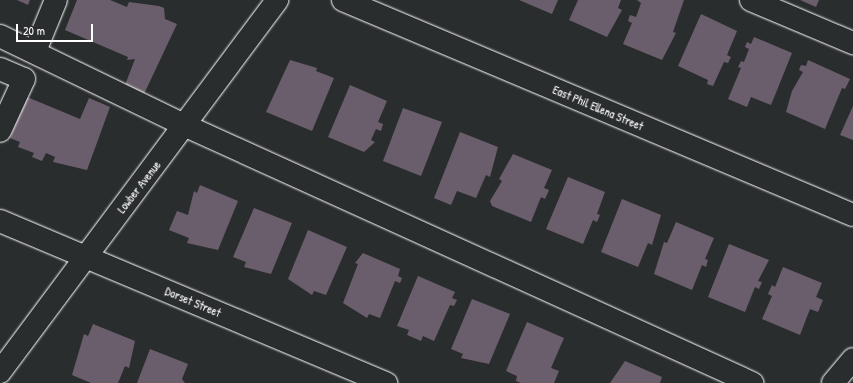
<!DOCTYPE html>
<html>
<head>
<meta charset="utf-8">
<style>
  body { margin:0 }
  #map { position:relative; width:853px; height:383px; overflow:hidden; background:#2a2d2e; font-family:"Patrick Hand",sans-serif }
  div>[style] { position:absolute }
  .building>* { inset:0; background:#6b5e6c }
  .roads { filter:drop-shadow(0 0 1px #fff) drop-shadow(0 0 1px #fff) }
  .minor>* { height:22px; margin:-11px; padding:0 11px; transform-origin:11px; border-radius:11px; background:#2a2d2e }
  span { translate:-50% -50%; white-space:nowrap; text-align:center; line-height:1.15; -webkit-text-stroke:3px #2a2d2e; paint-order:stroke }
  .street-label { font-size:12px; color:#fff }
  .scale { position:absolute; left:16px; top:24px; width:77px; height:18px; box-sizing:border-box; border:2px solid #fff; border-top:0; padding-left:5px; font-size:12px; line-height:14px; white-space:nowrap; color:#fff; -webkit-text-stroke:3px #2a2d2e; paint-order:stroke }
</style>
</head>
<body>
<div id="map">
  <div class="building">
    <div style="clip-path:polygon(17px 0,30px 0,28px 5px)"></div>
    <div style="clip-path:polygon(77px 0,110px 0,127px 7px,129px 2px,159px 6px,164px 8px,165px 19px,177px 24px,144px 94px,125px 85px,135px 59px,127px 60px,128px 57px,65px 30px)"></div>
    <div style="clip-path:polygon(519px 0,558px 0,552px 14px)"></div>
    <div style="clip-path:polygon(578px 0,621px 0,618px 8px,622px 10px,607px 37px,569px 20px)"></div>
    <div style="clip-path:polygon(637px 0,684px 0,673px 32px,676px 33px,662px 60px,623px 44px,632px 23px,628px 21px,630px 15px,636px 17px,641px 3px)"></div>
    <div style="clip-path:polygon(800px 0,819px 0,816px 7px)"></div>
    <div style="clip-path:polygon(701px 14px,737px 31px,727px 55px,731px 57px,728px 63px,724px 62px,713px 86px,707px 84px,708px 80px,678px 66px)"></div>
    <div style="clip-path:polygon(754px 37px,792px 53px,771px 105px,751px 97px,747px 107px,728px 99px,741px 68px,738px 67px,741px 61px,744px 62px,749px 49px,745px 47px,747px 42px,751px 44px)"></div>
    <div style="clip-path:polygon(290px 60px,317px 68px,316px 71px,334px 78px,312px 131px,266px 112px)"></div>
    <div style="clip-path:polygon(808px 60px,850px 79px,845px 89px,842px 88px,825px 129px,786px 112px,792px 91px,803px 72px,799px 70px,801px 65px,806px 66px)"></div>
    <div style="clip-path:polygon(350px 85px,387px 101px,378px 122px,383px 124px,381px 131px,376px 129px,371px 140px,375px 142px,364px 152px,328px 137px)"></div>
    <div style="clip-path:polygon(27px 97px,80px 119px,89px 98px,110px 107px,87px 170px,53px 162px,55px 157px,46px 153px,42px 161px,32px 157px,34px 153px,18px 147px,20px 142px,10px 138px)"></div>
    <div style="clip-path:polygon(853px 106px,853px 140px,840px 135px)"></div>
    <div style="clip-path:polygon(403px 108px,442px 122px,421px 176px,383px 161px)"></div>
    <div style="clip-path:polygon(460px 132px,498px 147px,490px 177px,486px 175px,476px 198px,457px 191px,451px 205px,434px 198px)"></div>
    <div style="clip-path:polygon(513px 154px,552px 170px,544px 188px,549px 190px,545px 199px,541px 197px,531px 222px,492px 206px,490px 201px,502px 181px,499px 179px)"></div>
    <div style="clip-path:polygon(568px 177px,605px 192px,597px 214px,600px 215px,597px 222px,593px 220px,583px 244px,546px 229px)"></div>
    <div style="clip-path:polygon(200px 185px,238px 201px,218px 250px,187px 243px,189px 238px,169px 230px,177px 211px,188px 215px,194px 191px,197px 193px)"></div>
    <div style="clip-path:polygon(622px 199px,661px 215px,652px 245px,648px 243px,638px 267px,601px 252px)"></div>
    <div style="clip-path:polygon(254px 208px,292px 223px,271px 274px,244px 267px,246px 262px,233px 257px)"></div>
    <div style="clip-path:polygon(676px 222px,714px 238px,705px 259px,708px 260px,706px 267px,702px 265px,692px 290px,654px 274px,664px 242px,667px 243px)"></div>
    <div style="clip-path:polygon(308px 230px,347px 247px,326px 295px,314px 291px,312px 295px,288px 279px)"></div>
    <div style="clip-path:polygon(729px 244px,769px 260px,758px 281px,762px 282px,759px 289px,755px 287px,745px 312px,708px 297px)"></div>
    <div style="clip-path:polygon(363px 253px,400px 269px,398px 276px,402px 278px,400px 283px,395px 281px,380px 318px,369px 314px,367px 318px,343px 303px,358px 264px,355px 263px)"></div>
    <div style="clip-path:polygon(783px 267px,822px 283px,816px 297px,823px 300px,818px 312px,810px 309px,800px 335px,762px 319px,772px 296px,768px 294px,772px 285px,775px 287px)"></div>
    <div style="clip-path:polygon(418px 276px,455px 292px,452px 298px,457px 300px,454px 306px,450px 305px,434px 341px,423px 336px,421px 341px,412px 337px,407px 335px,409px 330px,397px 326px)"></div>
    <div style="clip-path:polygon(472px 299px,510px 314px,489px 364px,461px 358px,463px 354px,451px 349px)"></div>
    <div style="clip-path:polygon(527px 322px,564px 338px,551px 368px,559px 371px,554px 383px,521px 383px,516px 381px,517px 376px,506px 371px)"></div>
    <div style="clip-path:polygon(93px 324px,135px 341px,129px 368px,125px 366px,118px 383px,91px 383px,72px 375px,84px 334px,88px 336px)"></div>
    <div style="clip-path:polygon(150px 349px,188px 364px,182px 379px,185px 383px,137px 383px)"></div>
    <div style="clip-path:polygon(625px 361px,662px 377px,660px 383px,610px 383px)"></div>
  </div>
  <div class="roads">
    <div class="minor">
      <div style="left:343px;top:0;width:553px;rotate:22.86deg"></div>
      <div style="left:751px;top:0;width:111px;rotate:22.9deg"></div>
      <div style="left:0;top:36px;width:207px;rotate:25.8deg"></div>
      <div style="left:186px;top:126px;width:622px;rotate:24.42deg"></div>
      <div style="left:35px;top:51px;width:55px;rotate:-67.6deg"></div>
      <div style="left:0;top:69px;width:26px;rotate:23deg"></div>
      <div style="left:24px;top:79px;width:57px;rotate:114.8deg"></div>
      <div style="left:0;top:221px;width:419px;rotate:22.8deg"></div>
      <div style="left:0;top:372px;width:464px;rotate:-53.3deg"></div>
      <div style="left:833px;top:383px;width:31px;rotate:-50deg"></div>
    </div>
  </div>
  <div class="street-label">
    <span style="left:598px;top:108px;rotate:23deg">East Phil Ellena Street</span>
    <span style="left:139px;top:187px;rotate:-52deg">Lowber Avenue</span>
    <span style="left:193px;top:302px;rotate:23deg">Dorset Street</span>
  </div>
  <div class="scale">20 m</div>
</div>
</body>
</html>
